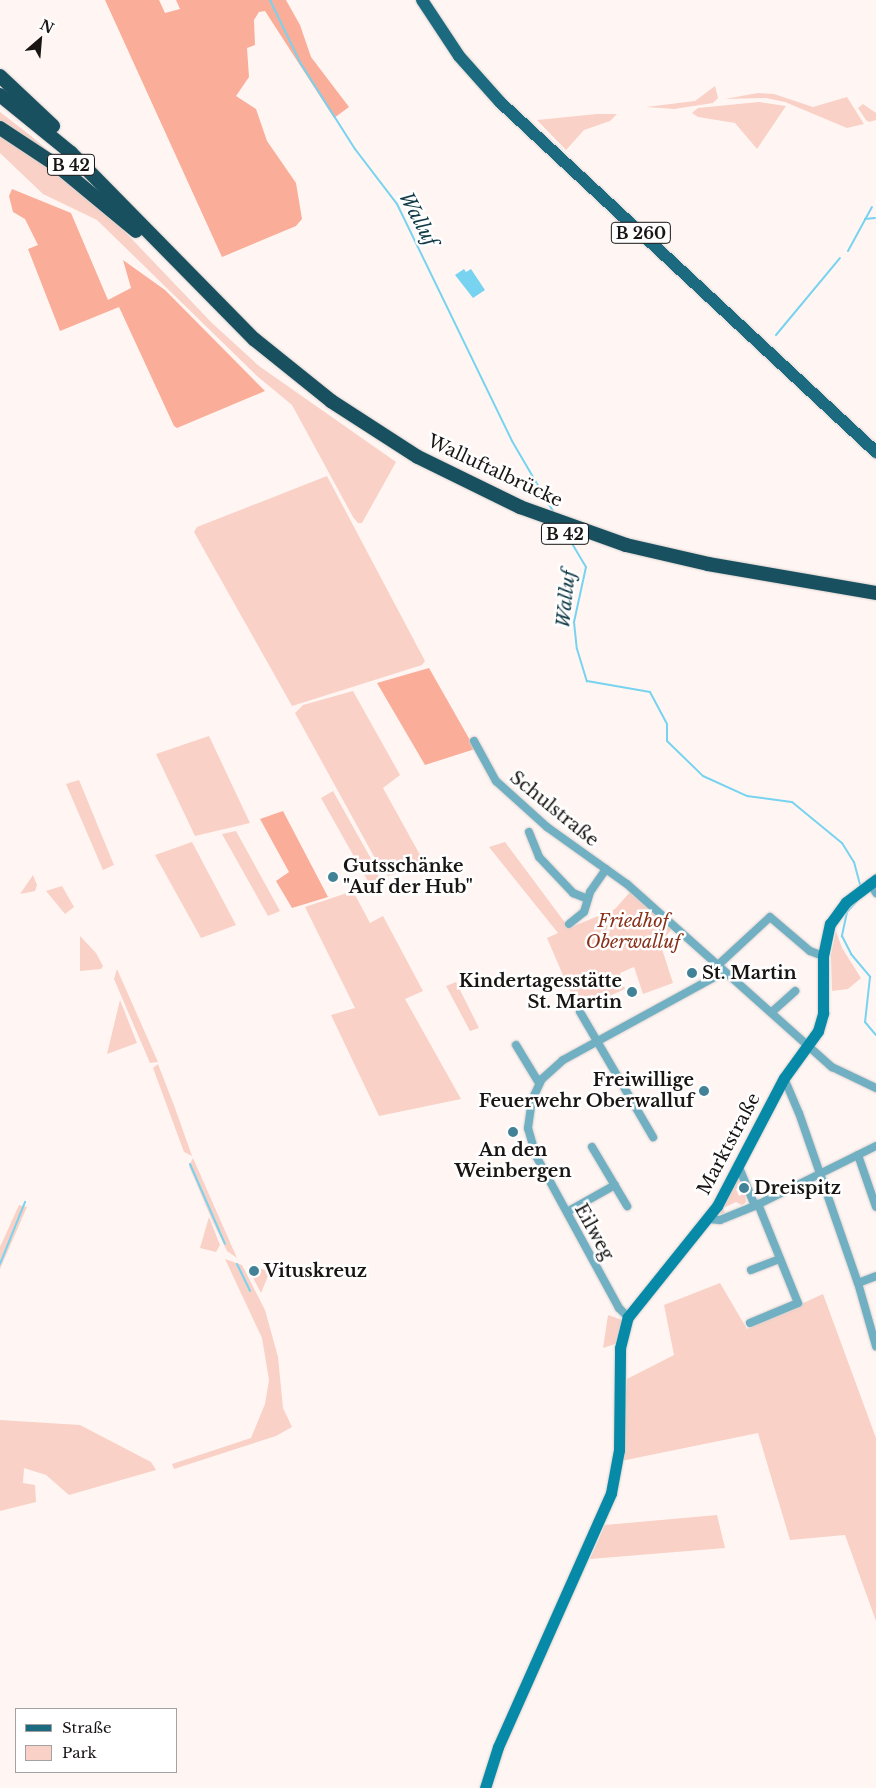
<!DOCTYPE html>
<html>
<head>
<meta charset="utf-8">
<style>
  body { margin:0 }
  #map { position:relative; width:876px; height:1788px; overflow:hidden; background:#fff6f3; font-family:"Libre Baskerville",serif }
  div>[style] { position:absolute }
  .green>* { inset:0; background:#f9d1c6 }
  .forest>* { inset:0; background:#faad98 }
  .water>* { inset:0; background:#77d3ef }
  .stream>* { height:2px; margin:-1px; padding:0 1px; transform-origin:1px; border-radius:1px; background:#77d3ef }
  .roads { filter:drop-shadow(0 0 1px #dad2cf) drop-shadow(0 0 1px #dad2cf) }
  .street>* { height:8px; margin:-4px; padding:0 4px; transform-origin:4px; border-radius:4px; background:#71afc3 }
  .secondary>* { height:11px; margin:-5.5px; padding:0 5.5px; transform-origin:5.5px; border-radius:5.5px; background:#068aa8 }
  .primary>* { height:12px; margin:-6px; padding:0 6px; transform-origin:6px; border-radius:6px; background:#1c6a7f }
  .highway>* { height:14px; margin:-7px; padding:0 7px; transform-origin:7px; border-radius:7px; background:#185060 }
  .dots>* { width:14px; height:14px; translate:-50% -50%; box-sizing:border-box; border:2px solid #fff; border-radius:50% }
  span { translate:-50% -50%; white-space:nowrap; text-align:center; line-height:1.15; -webkit-text-stroke:5px #fff; paint-order:stroke }
  .shield-label span { padding:1px 4px; background:#fff; border:1px solid; border-radius:4px; -webkit-text-stroke-width:0 }
  .shield-label { font-size:16px; color:#181514; font-weight:700 }
  .street-label { font-size:18px; color:#181514 }
  .poi-label { font-size:18px; color:#181514; font-weight:700 }
  .left { translate:0 -50%; text-align:left }
  .right { translate:-100% -50%; text-align:right }
  .park-label { font-size:18px; color:#89311a; font-style:italic }
  .water-label { font-size:19px; color:#0f3a46; font-style:italic }
  .legend { position:absolute; left:15px; top:1708px; width:162px; height:65px; box-sizing:border-box; background:#fff; border:1px solid #a3a1a1; margin:0; padding:6px 9px; list-style:none; font-size:15px; color:#181514 }
  .legend li { display:flex; align-items:center; gap:10px; height:25px }
  .legend b { width:25px; border:1px solid #a3a1a1 }
  .north { position:absolute; left:15px; top:15px; width:50px; height:50px; -webkit-text-stroke:4px #fff; paint-order:stroke; rotate:27deg; font-size:14px; font-weight:700; line-height:20px; text-align:center; color:#181514 }
  .north::after { content:''; display:block; margin:auto; width:18px; height:22px; background:#181514; clip-path:polygon(50% 0,100% 100%,50% 72%,0 100%) }
</style>
</head>
<body>
<div id="map">
  <div class="green">
    <div style="clip-path:polygon(715px 86px,718px 98px,713px 103px,674px 109px,646px 107px,695px 101px)"></div>
    <div style="clip-path:polygon(758px 93px,774px 94px,813px 107px,847px 97px,864px 124px,847px 128px,785px 102px,766px 98px,725px 99px)"></div>
    <div style="clip-path:polygon(759px 102px,786px 106px,757px 149px,735px 123px,698px 117px,692px 113px,698px 108px)"></div>
    <div style="clip-path:polygon(863px 104px,876px 113px,876px 120px,869px 122px,866px 120px,858px 108px)"></div>
    <div style="clip-path:polygon(0 112px,31px 136px,61px 162px,0 126px)"></div>
    <div style="clip-path:polygon(597px 114px,617px 114px,610px 121px,584px 130px,566px 150px,537px 120px)"></div>
    <div style="clip-path:polygon(0 132px,107px 213px,212px 323px,259px 366px,396px 462px,362px 523px,358px 523px,353px 517px,292px 405px,257px 376px,97px 220px,43px 194px,0 153px)"></div>
    <div style="clip-path:polygon(327px 476px,425px 661px,422px 665px,292px 706px,194px 532px,197px 527px)"></div>
    <div style="clip-path:polygon(353px 691px,400px 775px,383px 788px,425px 864px,388px 876px,382px 871px,295px 713px,303px 705px)"></div>
    <div style="clip-path:polygon(209px 736px,250px 823px,195px 836px,156px 754px)"></div>
    <div style="clip-path:polygon(79px 780px,114px 865px,103px 870px,66px 784px)"></div>
    <div style="clip-path:polygon(333px 791px,379px 873px,377px 880px,369px 883px,321px 798px)"></div>
    <div style="clip-path:polygon(236px 831px,280px 911px,268px 916px,222px 834px)"></div>
    <div style="clip-path:polygon(192px 842px,236px 925px,201px 938px,155px 855px)"></div>
    <div style="clip-path:polygon(505px 842px,569px 928px,615px 909px,630px 892px,672px 929px,660px 943px,673px 983px,643px 994px,634px 967px,620px 973px,625px 989px,578px 1010px,547px 938px,558px 933px,489px 847px)"></div>
    <div style="clip-path:polygon(33px 875px,37px 885px,35px 891px,20px 894px)"></div>
    <div style="clip-path:polygon(62px 886px,74px 907px,65px 914px,46px 891px)"></div>
    <div style="clip-path:polygon(353px 891px,370px 923px,383px 916px,423px 991px,405px 999px,461px 1099px,379px 1116px,331px 1015px,355px 1008px,305px 907px)"></div>
    <div style="clip-path:polygon(836px 931px,842px 948px,861px 978px,848px 989px,832px 991px,831px 955px)"></div>
    <div style="clip-path:polygon(80px 936px,96px 953px,103px 966px,101px 969px,80px 971px)"></div>
    <div style="clip-path:polygon(117px 969px,158px 1062px,150px 1063px,114px 979px)"></div>
    <div style="clip-path:polygon(456px 982px,479px 1028px,470px 1031px,446px 986px)"></div>
    <div style="clip-path:polygon(120px 1000px,137px 1043px,107px 1054px)"></div>
    <div style="clip-path:polygon(158px 1064px,175px 1108px,192px 1156px,184px 1152px,153px 1068px)"></div>
    <div style="clip-path:polygon(193px 1158px,237px 1258px,227px 1251px,212px 1220px,189px 1166px)"></div>
    <div style="clip-path:polygon(737px 1174px,742px 1186px,736px 1189px,739px 1196px,745px 1193px,746px 1202px,742px 1205px,736px 1202px,723px 1208px,725px 1213px,720px 1214px,718px 1211px)"></div>
    <div style="clip-path:polygon(19px 1205px,27px 1207px,0 1269px,0 1247px)"></div>
    <div style="clip-path:polygon(209px 1217px,220px 1245px,216px 1252px,200px 1248px)"></div>
    <div style="clip-path:polygon(225px 1259px,242px 1265px,265px 1310px,278px 1357px,283px 1408px,292px 1427px,276px 1436px,174px 1469px,172px 1464px,251px 1438px,265px 1404px,269px 1380px,262px 1338px)"></div>
    <div style="clip-path:polygon(253px 1267px,270px 1271px,261px 1293px,250px 1272px)"></div>
    <div style="clip-path:polygon(720px 1283px,747px 1329px,823px 1294px,876px 1438px,876px 1621px,845px 1535px,790px 1540px,758px 1433px,621px 1461px,627px 1379px,674px 1355px,664px 1305px)"></div>
    <div style="clip-path:polygon(608px 1315px,622px 1320px,618px 1343px,603px 1348px)"></div>
    <div style="clip-path:polygon(0 1420px,80px 1425px,151px 1462px,156px 1470px,69px 1495px,46px 1475px,24px 1468px,23px 1483px,35px 1485px,36px 1502px,0 1511px)"></div>
    <div style="clip-path:polygon(717px 1515px,725px 1548px,590px 1559px,605px 1525px)"></div>
  </div>
  <div class="forest">
    <div style="clip-path:polygon(105px 0,159px 0,165px 13px,180px 9px,176px 0,286px 0,300px 25px,311px 57px,349px 107px,334px 118px,265px 11px,259px 12px,254px 20px,255px 45px,247px 48px,249px 77px,236px 96px,256px 109px,267px 141px,296px 183px,302px 219px,296px 226px,222px 257px)"></div>
    <div style="clip-path:polygon(12px 189px,71px 213px,108px 300px,131px 288px,123px 260px,165px 290px,265px 391px,177px 428px,174px 426px,119px 307px,60px 331px,28px 249px,38px 245px,25px 219px,13px 212px,9px 196px)"></div>
    <div style="clip-path:polygon(429px 668px,475px 749px,425px 765px,377px 683px)"></div>
    <div style="clip-path:polygon(283px 811px,328px 897px,292px 908px,276px 881px,289px 872px,260px 819px)"></div>
  </div>
  <div class="water">
    <div style="clip-path:polygon(464px 269px,466px 272px,471px 269px,485px 290px,473px 298px,455px 275px)"></div>
  </div>
  <div class="stream">
    <div style="left:270px;top:0;width:71px;rotate:64.2deg"></div>
    <div style="left:301px;top:64px;width:101px;rotate:57.6deg"></div>
    <div style="left:355px;top:149px;width:69px;rotate:52.6deg"></div>
    <div style="left:397px;top:204px;width:263px;rotate:64.1deg"></div>
    <div style="left:512px;top:441px;width:83px;rotate:59.7deg"></div>
    <div style="left:865px;top:219px;width:10px;rotate:-6deg"></div>
    <div style="left:848px;top:251px;width:50px;rotate:-61.4deg"></div>
    <div style="left:776px;top:335px;width:100px;rotate:-50.3deg"></div>
    <div style="left:564px;top:530px;width:43px;rotate:59.3deg"></div>
    <div style="left:586px;top:567px;width:56px;rotate:102.3deg"></div>
    <div style="left:574px;top:622px;width:27px;rotate:84deg"></div>
    <div style="left:577px;top:649px;width:34px;rotate:73deg"></div>
    <div style="left:587px;top:681px;width:64px;rotate:9.9deg"></div>
    <div style="left:650px;top:692px;width:36px;rotate:62deg"></div>
    <div style="left:667px;top:724px;width:17px;rotate:90deg"></div>
    <div style="left:667px;top:741px;width:50px;rotate:44.2deg"></div>
    <div style="left:703px;top:776px;width:48px;rotate:24.4deg"></div>
    <div style="left:747px;top:796px;width:45px;rotate:7.6deg"></div>
    <div style="left:792px;top:802px;width:65px;rotate:39.4deg"></div>
    <div style="left:842px;top:843px;width:22px;rotate:58deg"></div>
    <div style="left:854px;top:862px;width:24px;rotate:75deg"></div>
    <div style="left:857px;top:901px;width:15px;rotate:132deg"></div>
    <div style="left:847px;top:912px;width:25px;rotate:102deg"></div>
    <div style="left:842px;top:936px;width:20px;rotate:63deg"></div>
    <div style="left:851px;top:954px;width:30px;rotate:50deg"></div>
    <div style="left:870px;top:977px;width:45px;rotate:96.3deg"></div>
    <div style="left:865px;top:1022px;width:17px;rotate:50deg"></div>
    <div style="left:190px;top:1164px;width:87px;rotate:66.4deg"></div>
    <div style="left:0;top:1264px;width:67px;rotate:-68deg"></div>
    <div style="left:237px;top:1264px;width:30px;rotate:64deg"></div>
  </div>
  <div class="roads">
    <div class="street">
      <div style="left:474px;top:741px;width:46px;rotate:61.2deg"></div>
      <div style="left:496px;top:781px;width:69px;rotate:42deg"></div>
      <div style="left:547px;top:827px;width:98px;rotate:35.5deg"></div>
      <div style="left:627px;top:884px;width:275px;rotate:41.8deg"></div>
      <div style="left:832px;top:1067px;width:49px;rotate:25.5deg"></div>
      <div style="left:529px;top:832px;width:27px;rotate:68deg"></div>
      <div style="left:539px;top:857px;width:50px;rotate:46.6deg"></div>
      <div style="left:573px;top:893px;width:16px;rotate:22deg"></div>
      <div style="left:870px;top:883px;width:12px;rotate:59deg"></div>
      <div style="left:569px;top:924px;width:19px;rotate:-39deg"></div>
      <div style="left:584px;top:912px;width:21px;rotate:-73deg"></div>
      <div style="left:590px;top:892px;width:28px;rotate:-55deg"></div>
      <div style="left:717px;top:966px;width:72px;rotate:-42.8deg"></div>
      <div style="left:770px;top:917px;width:52px;rotate:40.4deg"></div>
      <div style="left:810px;top:951px;width:14px;rotate:21deg"></div>
      <div style="left:773px;top:1011px;width:30px;rotate:-42deg"></div>
      <div style="left:580px;top:1012px;width:145px;rotate:59.7deg"></div>
      <div style="left:516px;top:1045px;width:44px;rotate:58.8deg"></div>
      <div style="left:784px;top:1078px;width:38px;rotate:67deg"></div>
      <div style="left:799px;top:1113px;width:180px;rotate:70.9deg"></div>
      <div style="left:858px;top:1283px;width:66px;rotate:74.1deg"></div>
      <div style="left:592px;top:1147px;width:69px;rotate:59.3deg"></div>
      <div style="left:858px;top:1155px;width:55px;rotate:70.9deg"></div>
      <div style="left:738px;top:1165px;width:44px;rotate:67.5deg"></div>
      <div style="left:567px;top:1212px;width:55px;rotate:-29.4deg"></div>
      <div style="left:707px;top:1219px;width:13px;rotate:4deg"></div>
      <div style="left:720px;top:1220px;width:38px;rotate:-22deg"></div>
      <div style="left:755px;top:1206px;width:135px;rotate:-26.4deg"></div>
      <div style="left:751px;top:1270px;width:31px;rotate:-21deg"></div>
      <div style="left:858px;top:1283px;width:19px;rotate:-21deg"></div>
      <div style="left:628px;top:1317px;width:13px;rotate:-135deg"></div>
      <div style="left:619px;top:1308px;width:173px;rotate:-118.6deg"></div>
      <div style="left:536px;top:1156px;width:29px;rotate:-106deg"></div>
      <div style="left:528px;top:1128px;width:28px;rotate:-82deg"></div>
      <div style="left:532px;top:1100px;width:23px;rotate:-65deg"></div>
      <div style="left:542px;top:1079px;width:28px;rotate:-42deg"></div>
      <div style="left:563px;top:1060px;width:183px;rotate:-28.7deg"></div>
      <div style="left:750px;top:1323px;width:52px;rotate:-22.6deg"></div>
      <div style="left:798px;top:1303px;width:107px;rotate:-112deg"></div>
    </div>
    <div class="secondary">
      <div style="left:485px;top:1788px;width:43px;rotate:-72.4deg"></div>
      <div style="left:498px;top:1747px;width:278px;rotate:-66deg"></div>
      <div style="left:611px;top:1493px;width:44px;rotate:-79.5deg"></div>
      <div style="left:619px;top:1450px;width:102px;rotate:-89.4deg"></div>
      <div style="left:620px;top:1348px;width:32px;rotate:-76deg"></div>
      <div style="left:628px;top:1317px;width:142px;rotate:-51.3deg"></div>
      <div style="left:717px;top:1206px;width:144px;rotate:-62.4deg"></div>
      <div style="left:784px;top:1078px;width:58px;rotate:-54.1deg"></div>
      <div style="left:818px;top:1031px;width:19px;rotate:-74deg"></div>
      <div style="left:823px;top:1013px;width:57px;rotate:-90deg"></div>
      <div style="left:823px;top:956px;width:33px;rotate:-78deg"></div>
      <div style="left:830px;top:924px;width:27px;rotate:-54deg"></div>
      <div style="left:846px;top:902px;width:38px;rotate:-37deg"></div>
    </div>
    <div class="primary">
      <div style="left:422px;top:0;width:67px;rotate:56.5deg"></div>
      <div style="left:459px;top:56px;width:62px;rotate:48.3deg"></div>
      <div style="left:500px;top:102px;width:514px;rotate:42.95deg"></div>
    </div>
    <div class="highway">
      <div style="left:0;top:76px;width:73px;rotate:43.3deg"></div>
      <div style="left:0;top:95px;width:92px;rotate:39.2deg"></div>
      <div style="left:71px;top:153px;width:261px;rotate:45.5deg"></div>
      <div style="left:254px;top:339px;width:99px;rotate:38.8deg"></div>
      <div style="left:331px;top:401px;width:103px;rotate:32.8deg"></div>
      <div style="left:418px;top:457px;width:114px;rotate:26.1deg"></div>
      <div style="left:520px;top:507px;width:113px;rotate:19.7deg"></div>
      <div style="left:626px;top:545px;width:84px;rotate:13deg"></div>
      <div style="left:708px;top:564px;width:170px;rotate:9.8deg"></div>
      <div style="left:0;top:128px;width:71px;rotate:33.5deg"></div>
      <div style="left:59px;top:167px;width:100px;rotate:39.7deg"></div>
    </div>
  </div>
  <div class="dots">
    <div style="left:333px;top:877px;background:#428296"></div>
    <div style="left:692px;top:973px;background:#428296"></div>
    <div style="left:632px;top:992px;background:#428296"></div>
    <div style="left:704px;top:1091px;background:#428296"></div>
    <div style="left:513px;top:1132px;background:#428296"></div>
    <div style="left:744px;top:1188px;background:#428296"></div>
    <div style="left:254px;top:1271px;background:#428296"></div>
  </div>
  <div class="shield-label">
    <span style="left:71px;top:165px">B 42</span>
    <span style="left:641px;top:233px">B 260</span>
    <span style="left:565px;top:534px">B 42</span>
  </div>
  <div class="street-label">
    <span style="left:495px;top:471px;rotate:25deg">Walluftalbrücke</span>
    <span style="left:554px;top:809px;rotate:39deg">Schulstraße</span>
    <span style="left:729px;top:1144px;rotate:-62deg">Marktstraße</span>
    <span style="left:594px;top:1232px;rotate:61deg">Eilweg</span>
  </div>
  <div class="poi-label">
    <span class="left" style="left:343px;top:877px">Gutsschänke<br>"Auf der Hub"</span>
    <span class="left" style="left:702px;top:973px">St. Martin</span>
    <span class="right" style="left:622px;top:992px">Kindertagesstätte<br>St. Martin</span>
    <span class="right" style="left:694px;top:1091px">Freiwillige<br>Feuerwehr Oberwalluf</span>
    <span style="left:513px;top:1161px">An den<br>Weinbergen</span>
    <span class="left" style="left:754px;top:1188px">Dreispitz</span>
    <span class="left" style="left:264px;top:1271px">Vituskreuz</span>
  </div>
  <div class="park-label">
    <span style="left:633px;top:932px">Friedhof<br>Oberwalluf</span>
  </div>
  <div class="water-label">
    <span style="left:418px;top:219px;rotate:62deg">Walluf</span>
    <span style="left:566px;top:599px;rotate:-84deg">Walluf</span>
  </div>
  <ul class="legend">
  <li><b style="height:6px;background:#1c6a7f"></b>Straße</li>
  <li><b style="height:14px;background:#f9d1c6"></b>Park</li>
  </ul>
  <div class="north">N</div>
</div>
</body>
</html>
